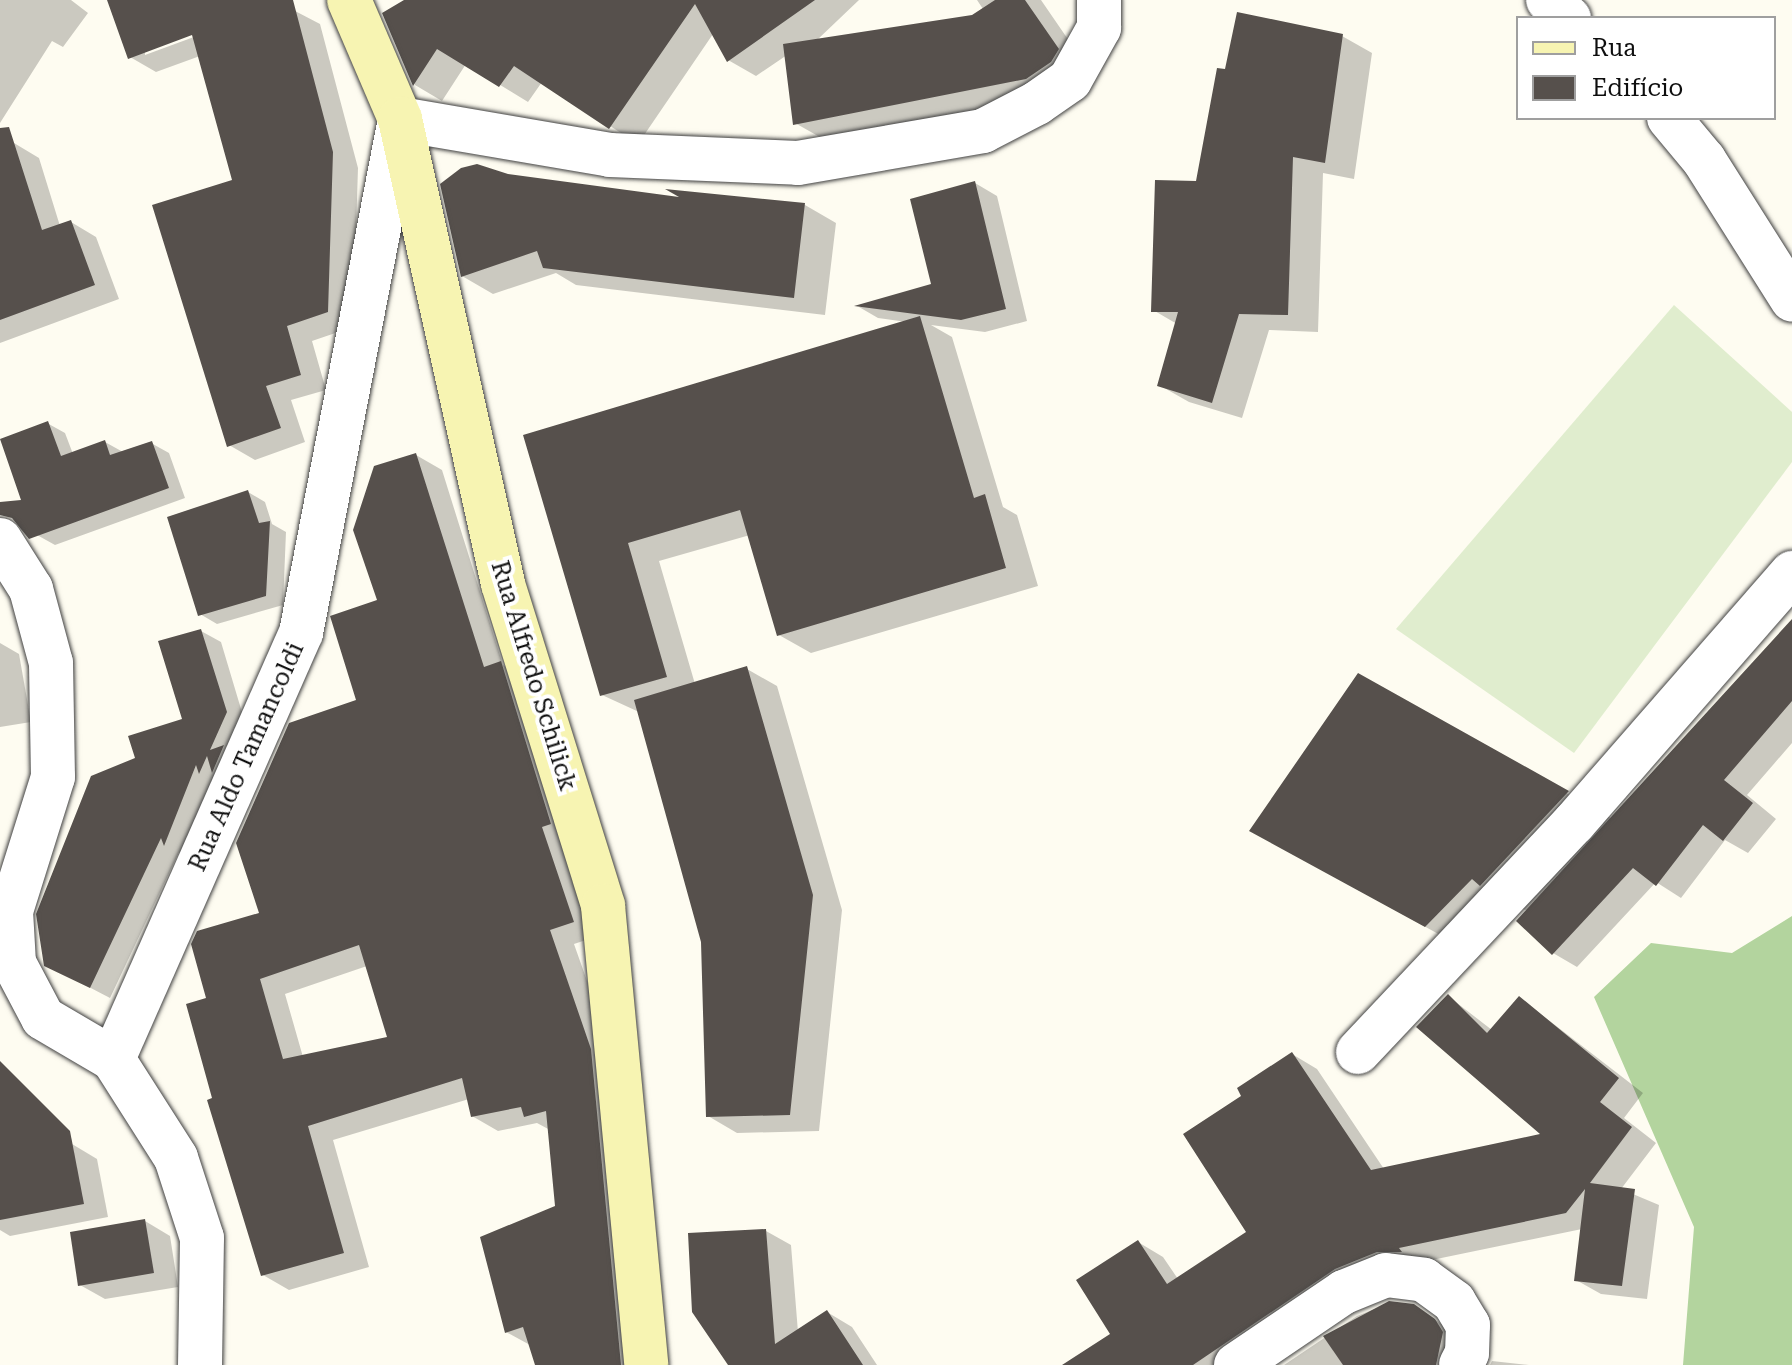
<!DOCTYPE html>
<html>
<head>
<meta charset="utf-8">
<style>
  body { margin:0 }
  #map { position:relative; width:1792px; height:1365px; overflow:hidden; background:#fefcf1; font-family:"Roboto Serif",serif }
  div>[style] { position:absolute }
  .forest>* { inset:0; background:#b3d49e }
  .pitch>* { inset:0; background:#e0edce }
  .shadow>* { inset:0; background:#0003 }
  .building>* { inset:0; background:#56504c }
  .roads { filter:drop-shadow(0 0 2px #414141) drop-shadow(0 0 2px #414141) }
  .street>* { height:44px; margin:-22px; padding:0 22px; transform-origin:22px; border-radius:22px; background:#fff }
  .secondary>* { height:44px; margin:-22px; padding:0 22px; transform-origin:22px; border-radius:22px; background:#f7f4b2 }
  span { translate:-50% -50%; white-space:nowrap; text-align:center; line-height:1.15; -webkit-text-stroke:8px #fff; paint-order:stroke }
  .street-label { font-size:24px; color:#0e0e0e }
  .legend { position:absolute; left:1516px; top:16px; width:260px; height:104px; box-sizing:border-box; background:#fff; border:2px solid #9f9f9f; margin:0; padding:10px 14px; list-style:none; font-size:24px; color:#0e0e0e }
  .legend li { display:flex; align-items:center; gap:16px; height:40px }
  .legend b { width:40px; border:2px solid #9f9f9f }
</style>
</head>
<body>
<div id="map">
  <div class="forest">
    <div style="clip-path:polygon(1792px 916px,1792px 1365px,1683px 1365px,1694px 1227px,1594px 997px,1651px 943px,1732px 953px)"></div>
  </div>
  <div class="pitch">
    <div style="clip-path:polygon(1674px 305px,1792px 412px,1792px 462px,1574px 753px,1396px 629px)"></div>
  </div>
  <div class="shadow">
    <div style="clip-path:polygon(0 0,71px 0,88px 13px,63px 47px,52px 41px,0 123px)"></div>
    <div style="clip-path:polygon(evenodd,109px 0,274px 0,320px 24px,358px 168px,353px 327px,312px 341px,326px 390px,291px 400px,305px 442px,255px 460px,229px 445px,234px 182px,200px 56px,156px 72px,130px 57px,109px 0,201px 30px,202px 34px,145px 55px,145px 50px,201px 30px)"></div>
    <div style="clip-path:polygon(405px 0,859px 0,816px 41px,987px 15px,977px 0,1041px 0,1087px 67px,1055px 96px,825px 140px,795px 123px,787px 55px,756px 76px,728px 60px,713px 34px,638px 144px,542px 82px,528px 102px,466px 64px,442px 101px,415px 85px,384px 14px)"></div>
    <div style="clip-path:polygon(1342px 36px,1372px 53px,1354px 179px,1323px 173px,1318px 332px,1269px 330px,1242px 418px,1189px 402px,1159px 385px,1177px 324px,1153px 310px,1198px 183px,1227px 71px)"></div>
    <div style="clip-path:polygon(14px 143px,39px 158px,60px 226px,71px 222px,96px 237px,119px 299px,0 343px,0 148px)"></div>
    <div style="clip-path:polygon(508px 176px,688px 201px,673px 192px,805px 205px,836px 223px,825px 315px,576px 285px,556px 273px,493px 294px,462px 276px)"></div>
    <div style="clip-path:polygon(975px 183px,997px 196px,1027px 321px,985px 332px,931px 325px,952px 337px,1003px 507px,1017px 515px,1038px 586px,811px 653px,779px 635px,750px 535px,659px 561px,695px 684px,747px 669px,777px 686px,842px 910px,819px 1131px,737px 1133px,708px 1116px,703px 942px,639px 712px,602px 695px,525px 437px,907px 322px,878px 318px,859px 307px,934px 286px)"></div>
    <div style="clip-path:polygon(47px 423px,65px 433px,73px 454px,105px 442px,123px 452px,151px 443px,169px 453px,185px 498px,55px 545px,37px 535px)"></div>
    <div style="clip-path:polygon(evenodd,416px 455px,442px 470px,503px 665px,527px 678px,598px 936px,574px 944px,617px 1066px,634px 1365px,537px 1365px,530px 1345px,506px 1332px,557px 1207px,550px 1130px,537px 1123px,498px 1131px,472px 1116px,469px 1099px,333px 1140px,369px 1267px,289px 1290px,263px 1275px,214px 1099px,209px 999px,262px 914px,359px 701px,416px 455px,367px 966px,389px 1039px,303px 1057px,285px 994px,367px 966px)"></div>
    <div style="clip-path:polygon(248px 492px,265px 502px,272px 524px,286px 532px,283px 605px,217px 624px,200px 614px)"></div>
    <div style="clip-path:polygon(1792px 622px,1792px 743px,1747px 795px,1776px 819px,1748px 853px,1725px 840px,1681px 898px,1656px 882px,1577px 967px,1553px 953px,1527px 911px,1516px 905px,1471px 952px,1297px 856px,1358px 676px,1611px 818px)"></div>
    <div style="clip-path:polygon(201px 631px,221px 642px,244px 719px,183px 855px,179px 852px,110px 998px,62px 973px,137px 759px,184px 720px)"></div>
    <div style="clip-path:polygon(0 643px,19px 654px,31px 722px,0 727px)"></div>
    <div style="clip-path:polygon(1448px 996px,1492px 1030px,1520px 998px,1643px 1093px,1624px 1118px,1656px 1143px,1621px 1189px,1659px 1205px,1647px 1299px,1601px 1294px,1576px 1280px,1582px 1229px,1422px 1262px,1244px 1365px,1066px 1365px,1113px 1334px,1138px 1242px,1163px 1257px,1178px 1279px,1249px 1233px,1244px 1096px,1292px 1054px,1317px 1069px,1384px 1169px,1544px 1135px)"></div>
    <div style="clip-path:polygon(72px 1144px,97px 1159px,108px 1217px,10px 1236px,0 1230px,0 1158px)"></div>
    <div style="clip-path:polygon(145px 1221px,170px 1236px,178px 1287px,105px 1299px,80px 1285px)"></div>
    <div style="clip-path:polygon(766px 1231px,791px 1245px,798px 1332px,827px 1312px,852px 1327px,877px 1365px,730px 1365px)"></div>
    <div style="clip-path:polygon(1390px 1303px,1414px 1306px,1460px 1336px,1464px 1365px,1284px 1365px,1357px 1316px)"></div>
    <div style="clip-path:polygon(1492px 1361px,1529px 1365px,1490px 1365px)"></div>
  </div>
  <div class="building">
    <div style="clip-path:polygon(107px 0,293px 0,333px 152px,328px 312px,287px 326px,301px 375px,266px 386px,281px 428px,227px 447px,152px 205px,232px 180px,192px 35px,128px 59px)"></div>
    <div style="clip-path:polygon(404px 0,815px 0,727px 62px,695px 4px,609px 129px,514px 66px,499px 87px,437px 49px,413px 86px,382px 13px)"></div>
    <div style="clip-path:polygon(995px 0,1025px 0,1059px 49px,1051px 62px,1026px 79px,793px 125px,783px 44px,972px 15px)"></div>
    <div style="clip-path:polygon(1237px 12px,1343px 34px,1325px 163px,1293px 157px,1288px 315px,1239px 314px,1212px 403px,1157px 386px,1178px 312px,1151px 312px,1155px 180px,1196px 181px,1217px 68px,1225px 69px)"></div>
    <div style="clip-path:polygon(9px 127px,42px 230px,71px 220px,95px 285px,0 320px,0 128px)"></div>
    <div style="clip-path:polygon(477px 164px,508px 174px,679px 197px,665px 189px,805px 203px,794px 298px,543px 268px,537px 251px,461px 277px,440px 184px,461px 168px)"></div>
    <div style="clip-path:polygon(975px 181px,1006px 309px,961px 320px,854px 306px,931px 284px,910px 199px)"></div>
    <div style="clip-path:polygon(920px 316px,974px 498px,985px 494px,1006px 568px,777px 636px,740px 510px,628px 543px,667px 677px,600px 696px,523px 435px)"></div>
    <div style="clip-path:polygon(48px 421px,61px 456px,105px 440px,110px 455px,152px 441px,169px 488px,29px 539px,12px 518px,0 515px,0 502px,21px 500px,0 439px)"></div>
    <div style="clip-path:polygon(evenodd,416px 453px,484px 667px,501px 661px,551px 824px,542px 827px,574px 922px,550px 930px,591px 1049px,621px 1365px,535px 1365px,523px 1327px,505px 1333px,480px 1237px,555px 1206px,546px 1111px,524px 1117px,521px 1107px,471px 1117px,462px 1078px,308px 1126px,344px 1253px,261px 1276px,207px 1100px,212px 1098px,186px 1004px,206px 998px,191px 944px,197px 931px,259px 913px,236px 843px,289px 723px,356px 700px,330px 616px,377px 600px,353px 530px,374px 466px,416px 453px,359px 945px,387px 1037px,283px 1059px,260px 979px,359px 945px)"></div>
    <div style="clip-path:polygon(248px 490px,259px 523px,270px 521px,266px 596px,198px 616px,167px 517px)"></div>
    <div style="clip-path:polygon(1792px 619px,1792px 701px,1724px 780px,1753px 803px,1723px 841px,1703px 825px,1656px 886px,1633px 868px,1552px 955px,1516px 921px)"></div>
    <div style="clip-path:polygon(201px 629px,227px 712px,210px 750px,224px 745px,212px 773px,207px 756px,199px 774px,196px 765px,164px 846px,161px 838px,90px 988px,44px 966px,36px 914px,91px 776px,135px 758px,128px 736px,182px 719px,158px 641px)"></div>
    <div style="clip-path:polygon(747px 666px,813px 895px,790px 1115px,706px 1117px,701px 942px,634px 700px)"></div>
    <div style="clip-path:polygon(1358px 673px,1569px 791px,1480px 886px,1472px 879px,1425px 927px,1249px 831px)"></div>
    <div style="clip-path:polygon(1448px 994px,1487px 1033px,1519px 996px,1619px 1078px,1600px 1102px,1632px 1127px,1590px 1183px,1635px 1189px,1622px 1286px,1574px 1281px,1585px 1189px,1566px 1213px,1399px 1248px,1402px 1252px,1377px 1252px,1335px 1269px,1193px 1365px,1062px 1365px,1110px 1334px,1076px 1280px,1138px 1240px,1167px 1284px,1246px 1232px,1183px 1134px,1241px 1096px,1237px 1088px,1292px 1052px,1371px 1170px,1540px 1134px,1416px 1027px)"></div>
    <div style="clip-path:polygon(0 1061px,70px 1131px,84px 1204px,0 1220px)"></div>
    <div style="clip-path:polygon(145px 1219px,154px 1273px,78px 1286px,70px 1232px)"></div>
    <div style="clip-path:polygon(766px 1229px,775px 1344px,827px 1310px,863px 1365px,728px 1365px,692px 1312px,688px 1233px)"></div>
    <div style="clip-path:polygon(1389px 1301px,1414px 1304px,1435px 1319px,1443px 1332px,1436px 1365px,1343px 1365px,1323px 1336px)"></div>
  </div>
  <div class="roads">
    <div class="street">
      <div style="left:1548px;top:0;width:28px;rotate:41deg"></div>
      <div style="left:1669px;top:118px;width:55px;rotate:50.2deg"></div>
      <div style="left:1704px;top:160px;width:165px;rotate:57.7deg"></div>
      <div style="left:0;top:540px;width:58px;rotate:57.7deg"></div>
      <div style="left:31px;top:589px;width:77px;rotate:74.9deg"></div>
      <div style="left:51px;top:663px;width:114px;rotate:89deg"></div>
      <div style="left:53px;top:777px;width:140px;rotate:107.4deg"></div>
      <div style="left:11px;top:911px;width:52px;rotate:86.7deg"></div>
      <div style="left:14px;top:963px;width:62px;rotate:62.2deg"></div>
      <div style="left:43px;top:1018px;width:81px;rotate:30.4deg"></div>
      <div style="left:113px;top:1059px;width:117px;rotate:57.5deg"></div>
      <div style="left:176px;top:1158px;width:84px;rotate:72deg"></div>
      <div style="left:202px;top:1238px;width:127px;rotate:90.9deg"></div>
      <div style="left:1358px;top:1052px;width:315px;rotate:-46.7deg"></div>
      <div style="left:1574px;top:823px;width:332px;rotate:-48.9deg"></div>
      <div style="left:113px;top:1059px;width:466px;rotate:-66.2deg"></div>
      <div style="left:301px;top:633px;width:523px;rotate:-79.1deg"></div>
      <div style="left:400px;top:119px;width:213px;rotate:9.7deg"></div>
      <div style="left:610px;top:155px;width:188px;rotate:2.4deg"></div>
      <div style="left:798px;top:163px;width:188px;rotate:-9.8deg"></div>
      <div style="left:983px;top:131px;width:61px;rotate:-27.4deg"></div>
      <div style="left:1037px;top:103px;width:40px;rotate:-34.9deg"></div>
      <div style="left:1070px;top:80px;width:60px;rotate:-60.9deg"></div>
      <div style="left:1099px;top:28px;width:28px;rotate:-90deg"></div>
      <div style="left:1236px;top:1365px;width:130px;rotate:-34.1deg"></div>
      <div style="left:1344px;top:1292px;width:45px;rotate:-22deg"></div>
      <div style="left:1386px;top:1275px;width:38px;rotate:7deg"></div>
      <div style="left:1424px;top:1280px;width:37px;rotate:36deg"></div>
      <div style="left:1454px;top:1302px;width:27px;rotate:59deg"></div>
      <div style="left:1468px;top:1325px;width:28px;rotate:92deg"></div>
      <div style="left:1467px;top:1353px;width:13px;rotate:117deg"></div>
    </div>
    <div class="secondary">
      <div style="left:349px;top:0;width:129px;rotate:66.8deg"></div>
      <div style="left:400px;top:119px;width:476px;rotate:77.5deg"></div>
      <div style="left:503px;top:584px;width:337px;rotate:72.7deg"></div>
      <div style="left:603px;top:906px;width:461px;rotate:84.6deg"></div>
    </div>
  </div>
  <div class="street-label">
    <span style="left:533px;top:676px;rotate:73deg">Rua Alfredo Schilick</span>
    <span style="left:247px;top:757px;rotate:-66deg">Rua Aldo Tamancoldi</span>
  </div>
  <ul class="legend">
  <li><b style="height:10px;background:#f7f4b2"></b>Rua</li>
  <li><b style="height:22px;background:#56504c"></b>Edifício</li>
  </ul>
</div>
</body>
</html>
